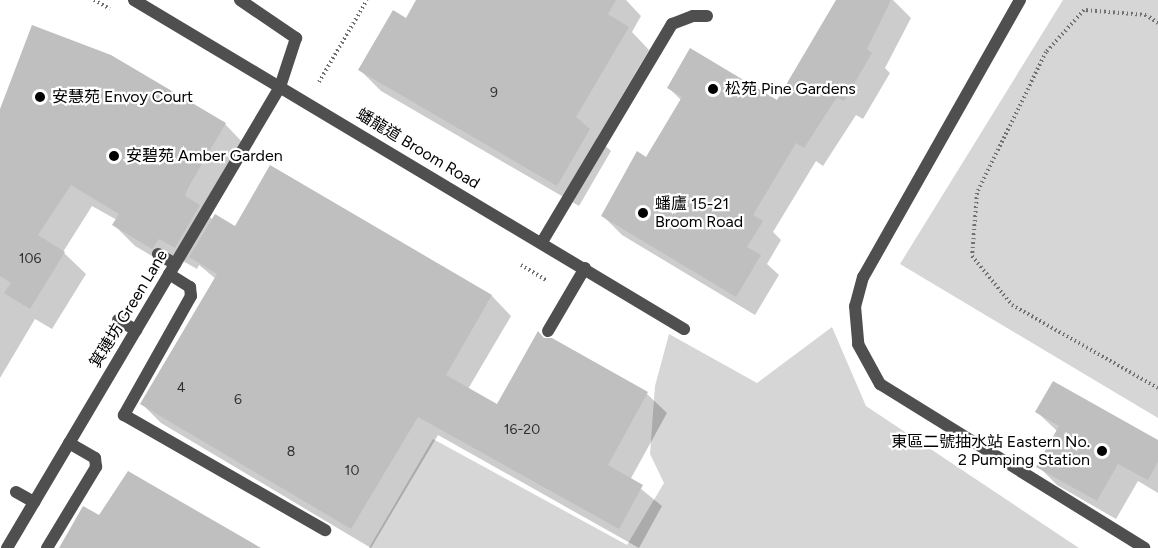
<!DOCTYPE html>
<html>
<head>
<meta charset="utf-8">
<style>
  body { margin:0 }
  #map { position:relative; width:1158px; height:548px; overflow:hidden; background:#fff; font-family:Figtree,"Noto Sans TC",sans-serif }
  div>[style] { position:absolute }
  .green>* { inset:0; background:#d6d6d6 }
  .shadow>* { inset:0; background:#0003 }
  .building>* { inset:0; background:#bfbfbf }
  .path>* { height:4px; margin-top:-2px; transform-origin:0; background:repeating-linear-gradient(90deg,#717171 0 1.5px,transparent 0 4.5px) }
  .service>* { height:12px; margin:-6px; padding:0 6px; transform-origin:6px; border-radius:6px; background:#4f4f4f }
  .minor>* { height:12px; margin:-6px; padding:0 6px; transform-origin:6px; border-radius:6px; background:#4f4f4f }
  .dots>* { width:16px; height:16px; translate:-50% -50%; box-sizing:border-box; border:3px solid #fff; border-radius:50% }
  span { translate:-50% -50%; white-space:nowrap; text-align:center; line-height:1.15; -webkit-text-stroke:4.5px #fff; paint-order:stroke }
  .number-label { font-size:14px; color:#303030 }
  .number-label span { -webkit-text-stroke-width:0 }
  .poi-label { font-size:16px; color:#000 }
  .left { translate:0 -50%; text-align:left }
  .right { translate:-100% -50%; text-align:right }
  .street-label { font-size:16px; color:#000 }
</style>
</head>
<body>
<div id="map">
  <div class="green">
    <div style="clip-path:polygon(1063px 0,1158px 0,1158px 418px,900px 264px)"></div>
    <div style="clip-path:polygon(832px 327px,866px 406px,1079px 548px,369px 548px,433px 439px,627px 545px,664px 483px,650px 454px,655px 386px,669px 334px,757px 383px)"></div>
  </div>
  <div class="shadow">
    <div style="clip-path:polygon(418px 0,626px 0,641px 16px,632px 32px,649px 50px,597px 138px,611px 151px,579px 206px,381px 91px,360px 70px,407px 20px)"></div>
    <div style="clip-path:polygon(838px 0,893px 0,911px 18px,885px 68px,890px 73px,863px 119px,856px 115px,823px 166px,816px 161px,773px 232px,781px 240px,767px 264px,779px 275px,755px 315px,622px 235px,603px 216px,647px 159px,682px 101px,669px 88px,777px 102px)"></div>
    <div style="clip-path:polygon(0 113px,225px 124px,246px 146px,207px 214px,213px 220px,235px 228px,271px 167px,492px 296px,511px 316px,468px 389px,498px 406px,545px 340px,551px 340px,647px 394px,667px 413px,630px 480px,662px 506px,639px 548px,438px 435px,371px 548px,161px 423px,142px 404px,216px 279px,199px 265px,197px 269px,181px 260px,174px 269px,135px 246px,114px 225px,117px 220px,92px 206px,63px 252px,86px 274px,52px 329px,35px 319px,0 378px)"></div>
    <div style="clip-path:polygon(1037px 412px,1158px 442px,1158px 493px,1138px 481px,1116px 519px,1057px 485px,1038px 466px,1057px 431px)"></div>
  </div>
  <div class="building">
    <div style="clip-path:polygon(416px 0,616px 0,608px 14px,629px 27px,576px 117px,590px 129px,557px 186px,358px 70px,393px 10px,406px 18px)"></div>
    <div style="clip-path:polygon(836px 0,891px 0,867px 49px,872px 53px,844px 101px,837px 97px,804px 148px,796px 143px,753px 215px,763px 221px,747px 247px,761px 255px,736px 297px,601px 216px,637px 151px,646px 157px,682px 97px,667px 88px,690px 48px,777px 100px)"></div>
    <div style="clip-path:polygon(32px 25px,111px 55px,226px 123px,188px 188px,185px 196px,200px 205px,175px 248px,159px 239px,152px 249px,112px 225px,119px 214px,71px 185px,38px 235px,65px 252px,30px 309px,4px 293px,11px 283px,0 276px,0 109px)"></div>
    <div style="clip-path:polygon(270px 165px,492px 295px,446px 375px,497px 404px,538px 331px,544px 338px,552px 338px,648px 392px,608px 465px,643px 485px,619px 529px,418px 417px,351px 529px,140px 404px,217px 274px,189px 257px,215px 214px,235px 226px)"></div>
    <div style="clip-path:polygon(1053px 381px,1158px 440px,1158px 461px,1148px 480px,1118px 464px,1097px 501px,1036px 467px,1059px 426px,1035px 412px)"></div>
    <div style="clip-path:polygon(128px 471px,261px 548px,59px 548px,83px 506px,99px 515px)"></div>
  </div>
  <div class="path">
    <div style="left:94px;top:0;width:18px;rotate:29deg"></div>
    <div style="left:1158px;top:23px;width:14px;rotate:-146deg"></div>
    <div style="left:1146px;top:15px;width:62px;rotate:-175.4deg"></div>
    <div style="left:1084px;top:10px;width:57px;rotate:132.1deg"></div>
    <div style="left:1046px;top:52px;width:157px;rotate:116.1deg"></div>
    <div style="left:977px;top:193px;width:63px;rotate:94.5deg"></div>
    <div style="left:972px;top:256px;width:63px;rotate:50.8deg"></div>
    <div style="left:1012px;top:305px;width:168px;rotate:29.6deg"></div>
    <div style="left:319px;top:82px;width:95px;rotate:-59.7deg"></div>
    <div style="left:521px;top:265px;width:31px;rotate:31deg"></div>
  </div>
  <div class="service">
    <div style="left:240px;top:0;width:68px;rotate:34.2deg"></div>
    <div style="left:296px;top:38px;width:52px;rotate:108.1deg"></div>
    <div style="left:1020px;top:0;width:318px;rotate:119.5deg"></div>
    <div style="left:863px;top:277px;width:30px;rotate:105deg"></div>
    <div style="left:855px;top:306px;width:38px;rotate:85deg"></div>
    <div style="left:858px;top:344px;width:46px;rotate:61.2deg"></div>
    <div style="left:880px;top:384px;width:311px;rotate:31.8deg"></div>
    <div style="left:542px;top:242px;width:254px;rotate:-59.2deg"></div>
    <div style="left:672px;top:24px;width:22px;rotate:-21deg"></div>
    <div style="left:693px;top:16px;width:14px"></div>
    <div style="left:158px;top:254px;width:20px;rotate:30deg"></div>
    <div style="left:169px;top:274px;width:25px;rotate:32deg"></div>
    <div style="left:190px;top:287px;width:9px;rotate:84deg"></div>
    <div style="left:191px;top:296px;width:137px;rotate:119.4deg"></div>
    <div style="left:124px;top:415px;width:232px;rotate:29.8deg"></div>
    <div style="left:118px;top:320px;width:21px;rotate:29deg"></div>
    <div style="left:548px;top:331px;width:73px;rotate:-59.6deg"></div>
    <div style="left:16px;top:492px;width:21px;rotate:29deg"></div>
    <div style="left:47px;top:548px;width:95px;rotate:-58.8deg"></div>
    <div style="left:96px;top:467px;width:9px;rotate:-96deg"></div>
    <div style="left:95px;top:458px;width:30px;rotate:-150deg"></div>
  </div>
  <div class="minor">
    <div style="left:134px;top:0;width:641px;rotate:30.89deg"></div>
    <div style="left:7px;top:548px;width:536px;rotate:-59.37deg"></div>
  </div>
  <div class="dots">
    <div style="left:713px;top:89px;background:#000"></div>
    <div style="left:40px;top:97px;background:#000"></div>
    <div style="left:114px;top:156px;background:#000"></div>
    <div style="left:643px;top:213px;background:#000"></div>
    <div style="left:1102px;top:451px;background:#000"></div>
  </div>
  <div class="number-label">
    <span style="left:494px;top:93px">9</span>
    <span style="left:30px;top:259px">106</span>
    <span style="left:181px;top:388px">4</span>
    <span style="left:238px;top:400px">6</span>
    <span style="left:522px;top:430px">16-20</span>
    <span style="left:291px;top:452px">8</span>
    <span style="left:352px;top:471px">10</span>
  </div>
  <div class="poi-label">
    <span class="left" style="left:725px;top:89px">松苑 Pine Gardens</span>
    <span class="left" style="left:52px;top:97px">安慧苑 Envoy Court</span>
    <span class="left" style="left:126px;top:156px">安碧苑 Amber Garden</span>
    <span class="left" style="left:655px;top:213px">蟠廬 15-21<br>Broom Road</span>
    <span class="right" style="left:1090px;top:451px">東區二號抽水站 Eastern No.<br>2 Pumping Station</span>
  </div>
  <div class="street-label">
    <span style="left:418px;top:149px;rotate:31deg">蟠龍道 Broom Road</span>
    <span style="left:129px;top:309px;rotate:-59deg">箕璉坊 Green Lane</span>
  </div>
</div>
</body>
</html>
